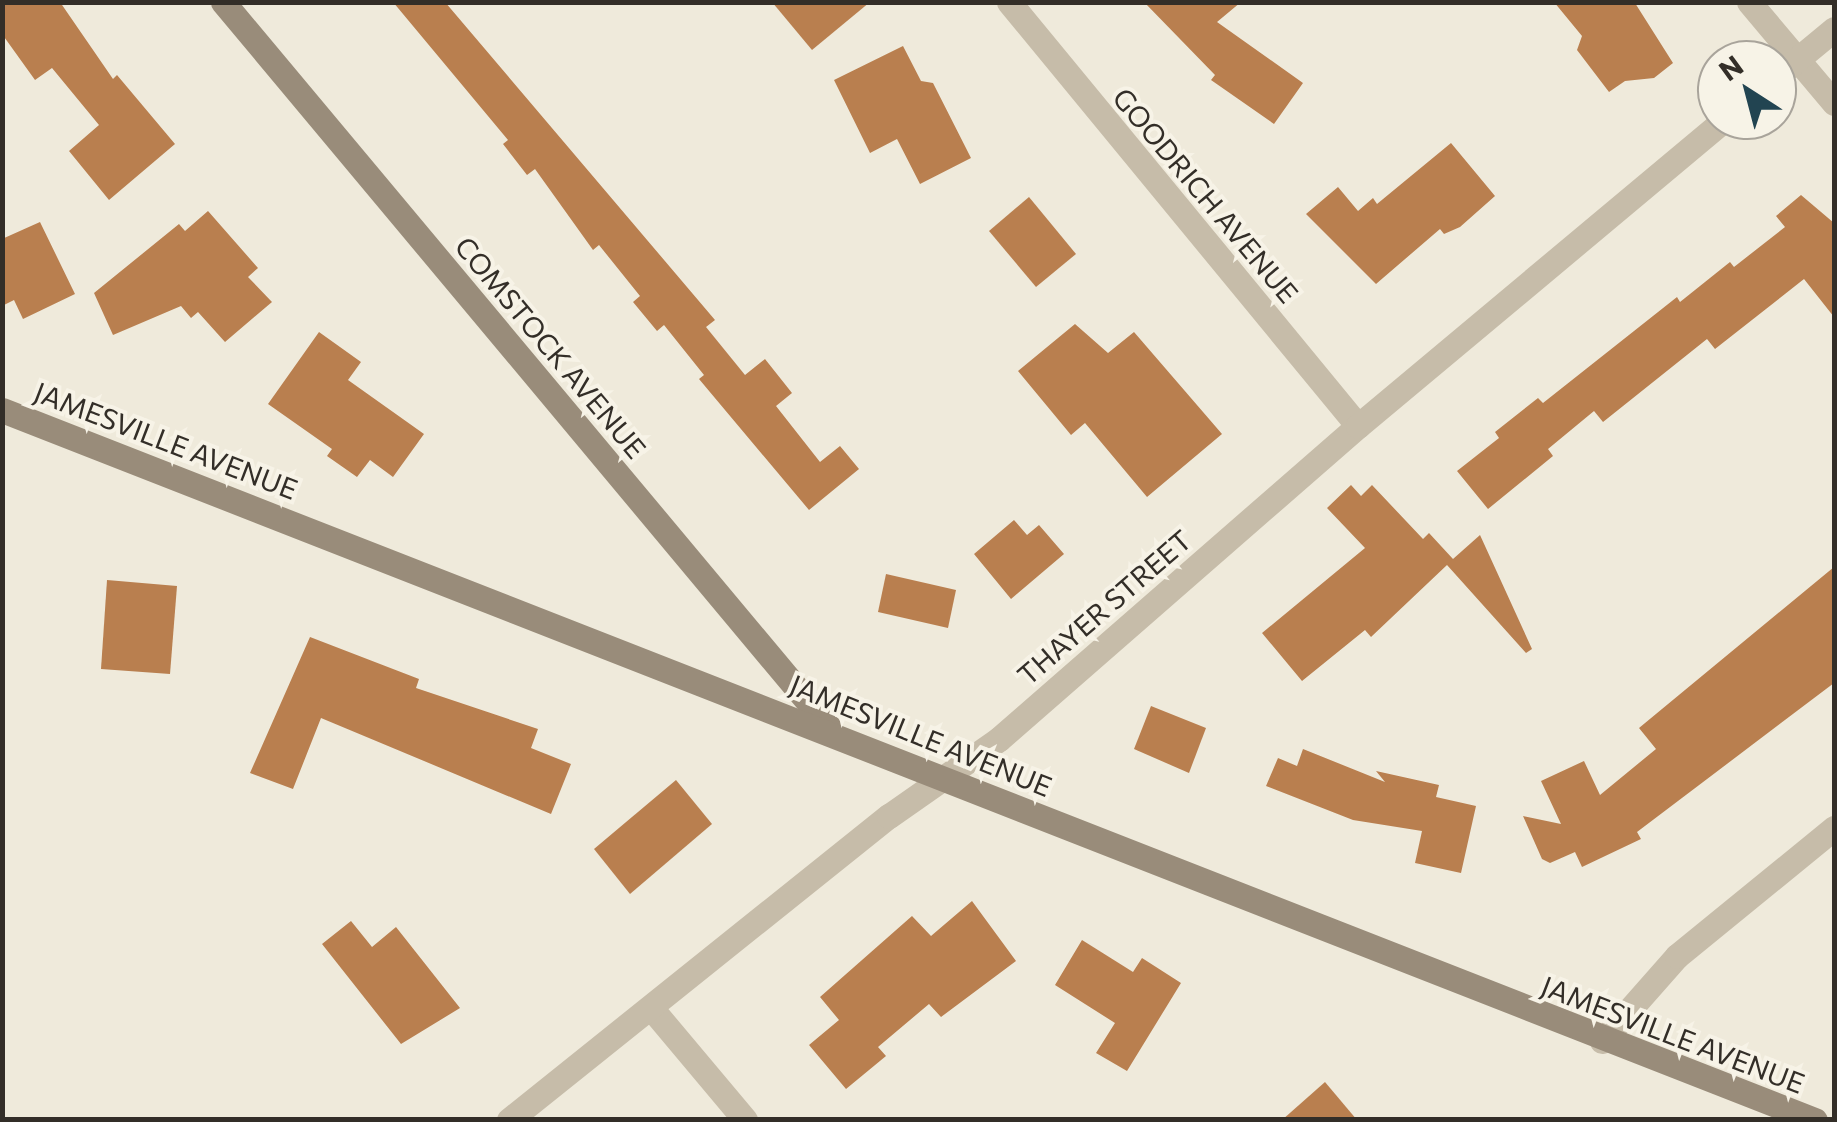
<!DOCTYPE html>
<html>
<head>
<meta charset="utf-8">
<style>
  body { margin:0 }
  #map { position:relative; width:1837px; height:1122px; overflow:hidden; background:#efeadb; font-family:Commissioner,sans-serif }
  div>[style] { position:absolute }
  .building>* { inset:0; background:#b97f4f }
  .street>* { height:25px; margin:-12.5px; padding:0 12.5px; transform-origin:12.5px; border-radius:12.5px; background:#c6bca9 }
  .secondary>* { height:25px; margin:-12.5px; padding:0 12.5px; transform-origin:12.5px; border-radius:12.5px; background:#998c7a }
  span { translate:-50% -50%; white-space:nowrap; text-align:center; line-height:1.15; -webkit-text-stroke:8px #f7f3e7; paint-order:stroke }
  .street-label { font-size:28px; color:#332e28 }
  .frame { position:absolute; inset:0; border:5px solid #332e28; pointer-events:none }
  .north { position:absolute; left:1697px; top:40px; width:100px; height:100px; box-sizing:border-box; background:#f7f3e7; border:2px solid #a9a49b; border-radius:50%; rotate:324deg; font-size:28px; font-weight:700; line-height:40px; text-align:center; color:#332e28 }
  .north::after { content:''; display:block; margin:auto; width:35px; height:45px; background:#224451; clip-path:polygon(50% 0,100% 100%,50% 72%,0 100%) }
</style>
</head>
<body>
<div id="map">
  <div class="building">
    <div style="clip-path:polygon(2px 2px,60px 2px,113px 79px,117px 75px,175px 144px,109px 200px,69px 151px,99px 125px,52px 68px,35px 80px,2px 34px)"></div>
    <div style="clip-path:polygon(393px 2px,445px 2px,715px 320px,706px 327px,745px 375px,765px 359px,792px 393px,776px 406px,820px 462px,840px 446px,859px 469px,809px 510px,699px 379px,704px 375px,664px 325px,657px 331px,633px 302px,640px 296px,599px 245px,593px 250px,535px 169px,527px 175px,503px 144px,508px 140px)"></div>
    <div style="clip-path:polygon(772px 2px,870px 2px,812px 50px)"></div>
    <div style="clip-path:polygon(1144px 2px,1241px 2px,1217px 22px,1303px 83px,1274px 124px,1211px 80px,1215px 75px)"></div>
    <div style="clip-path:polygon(1554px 2px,1635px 3px,1673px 63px,1654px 78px,1625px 81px,1609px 92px,1577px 50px,1582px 36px)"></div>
    <div style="clip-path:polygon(903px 46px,921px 81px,933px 83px,971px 158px,920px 184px,897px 139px,870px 153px,834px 80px)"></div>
    <div style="clip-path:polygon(1451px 143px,1495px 196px,1460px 227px,1444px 234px,1440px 229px,1376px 284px,1306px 214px,1338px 187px,1358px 211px,1373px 198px,1377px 204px)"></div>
    <div style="clip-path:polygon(1801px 195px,1834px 223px,1834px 317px,1804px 279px,1715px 349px,1707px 339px,1603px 422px,1594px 411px,1548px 449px,1553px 456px,1488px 509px,1457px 471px,1499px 438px,1495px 432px,1538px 398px,1543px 403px,1677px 297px,1680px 302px,1730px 262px,1734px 267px,1785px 227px,1776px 216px)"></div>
    <div style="clip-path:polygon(1029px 197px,1076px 254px,1036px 287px,989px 231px)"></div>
    <div style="clip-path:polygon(208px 211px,258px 268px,248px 277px,272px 302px,225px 342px,198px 312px,191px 318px,181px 306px,113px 335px,94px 293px,179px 224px,185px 231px)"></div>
    <div style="clip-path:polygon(40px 222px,75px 294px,23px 319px,14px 300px,2px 306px,2px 239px)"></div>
    <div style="clip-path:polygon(1075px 324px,1108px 353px,1134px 332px,1222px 434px,1147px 497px,1085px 423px,1071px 435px,1018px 371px)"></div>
    <div style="clip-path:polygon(319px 332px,361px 362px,348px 380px,424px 434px,393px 477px,370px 460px,357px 477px,327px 456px,332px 449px,268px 404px)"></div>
    <div style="clip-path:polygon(1351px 485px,1361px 496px,1372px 485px,1423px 539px,1429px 533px,1453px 559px,1480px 535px,1532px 649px,1526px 653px,1447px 565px,1371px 637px,1365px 630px,1302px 681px,1262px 633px,1365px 548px,1327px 508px)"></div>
    <div style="clip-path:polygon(1014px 520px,1027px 535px,1039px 525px,1064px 554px,1011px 599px,974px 554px)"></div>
    <div style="clip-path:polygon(1834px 567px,1834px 683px,1637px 832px,1641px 839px,1582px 867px,1575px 852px,1550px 863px,1542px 859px,1523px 816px,1561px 824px,1541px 781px,1584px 761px,1600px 795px,1656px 749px,1639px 728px)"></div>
    <div style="clip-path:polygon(886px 574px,956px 590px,948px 628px,878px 612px)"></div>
    <div style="clip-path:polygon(107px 580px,177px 586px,170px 674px,101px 669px)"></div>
    <div style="clip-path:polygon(310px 637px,419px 679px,416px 688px,538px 729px,531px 748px,571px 764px,551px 814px,321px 718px,293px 789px,250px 773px)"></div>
    <div style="clip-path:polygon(1151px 706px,1206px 728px,1189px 773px,1134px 749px)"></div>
    <div style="clip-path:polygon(1303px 749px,1385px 782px,1376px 771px,1439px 785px,1436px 797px,1476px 806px,1461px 873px,1415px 863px,1422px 831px,1353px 820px,1266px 786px,1278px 758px,1297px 766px)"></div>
    <div style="clip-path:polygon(676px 780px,712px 824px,630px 894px,594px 849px)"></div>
    <div style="clip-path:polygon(972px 901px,1016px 961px,941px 1017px,929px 1004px,878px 1047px,886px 1056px,846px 1089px,809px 1045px,839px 1020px,820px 997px,912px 916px,931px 936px)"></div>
    <div style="clip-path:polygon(351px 921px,372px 947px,396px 927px,460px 1008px,401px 1044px,322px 944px)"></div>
    <div style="clip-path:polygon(1082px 940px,1133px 972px,1142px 958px,1181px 983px,1127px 1071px,1096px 1053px,1115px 1023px,1055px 985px)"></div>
    <div style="clip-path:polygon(1325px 1082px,1357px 1120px,1282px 1120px)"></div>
  </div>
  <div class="street">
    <div style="left:1009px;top:2px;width:549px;rotate:50.54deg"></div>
    <div style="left:1749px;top:2px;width:132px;rotate:49.9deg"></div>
    <div style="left:1777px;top:76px;width:74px;rotate:-39.5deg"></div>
    <div style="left:652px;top:1009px;width:145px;rotate:50deg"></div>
    <div style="left:1602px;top:1041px;width:113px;rotate:-48.6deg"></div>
    <div style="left:1677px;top:956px;width:203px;rotate:-39.2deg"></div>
    <div style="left:509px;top:1120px;width:487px;rotate:-38.7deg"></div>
    <div style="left:889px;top:816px;width:134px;rotate:-35deg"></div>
    <div style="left:999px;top:739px;width:476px;rotate:-41.1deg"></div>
    <div style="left:1358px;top:426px;width:477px;rotate:-39.9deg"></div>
  </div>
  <div class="secondary">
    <div style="left:223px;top:2px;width:945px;rotate:50.11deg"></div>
    <div style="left:2px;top:410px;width:1947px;rotate:21.39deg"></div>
  </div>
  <div class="street-label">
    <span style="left:1206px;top:195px;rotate:50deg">GOODRICH AVENUE</span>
    <span style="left:551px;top:347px;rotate:50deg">COMSTOCK AVENUE</span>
    <span style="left:166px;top:440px;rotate:21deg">JAMESVILLE AVENUE</span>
    <span style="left:1104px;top:607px;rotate:-41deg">THAYER STREET</span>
    <span style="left:921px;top:735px;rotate:22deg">JAMESVILLE AVENUE</span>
    <span style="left:1673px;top:1034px;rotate:21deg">JAMESVILLE AVENUE</span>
  </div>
  <div class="frame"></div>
  <div class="north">N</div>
</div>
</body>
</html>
